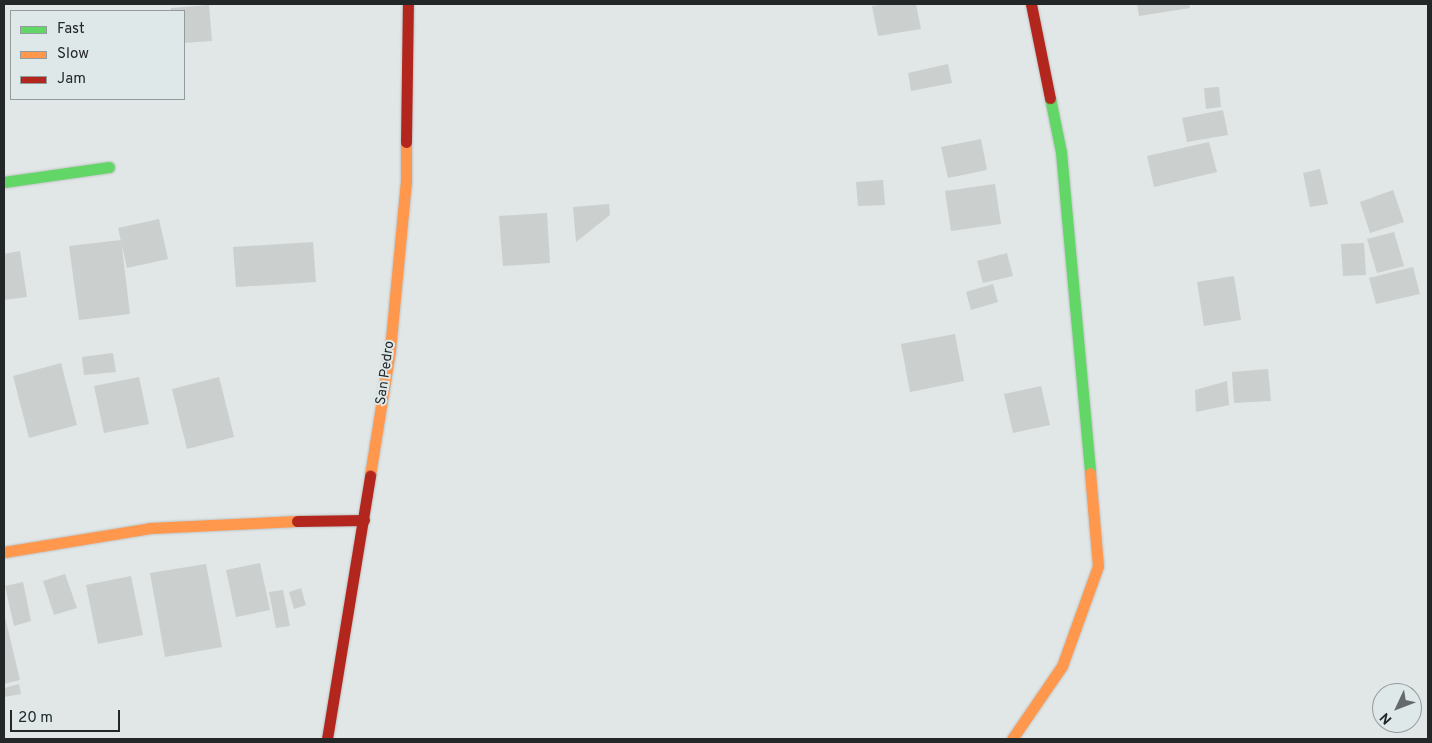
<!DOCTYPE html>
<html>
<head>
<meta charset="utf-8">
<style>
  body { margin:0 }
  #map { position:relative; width:1432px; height:743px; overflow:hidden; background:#e1e6e6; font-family:Overpass,sans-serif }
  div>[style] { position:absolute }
  .building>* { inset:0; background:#cbcfce }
  .roads { filter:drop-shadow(0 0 1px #c0c4c4) drop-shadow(0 0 1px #c0c4c4) }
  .fast>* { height:11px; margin:-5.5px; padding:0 5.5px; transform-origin:5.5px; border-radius:5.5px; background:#63d668 }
  .slow>* { height:11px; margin:-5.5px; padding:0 5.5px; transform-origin:5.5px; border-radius:5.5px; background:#ff974d }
  .jam>* { height:11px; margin:-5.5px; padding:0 5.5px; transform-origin:5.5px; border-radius:5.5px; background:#b3261e }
  span { translate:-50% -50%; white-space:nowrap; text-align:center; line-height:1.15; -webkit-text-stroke:4px #dee8e9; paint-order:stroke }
  .street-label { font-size:14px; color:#242728 }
  .frame { position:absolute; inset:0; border:5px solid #242728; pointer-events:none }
  .legend { position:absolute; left:10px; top:10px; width:175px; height:90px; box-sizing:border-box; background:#dee8e9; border:1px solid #949b9c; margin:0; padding:6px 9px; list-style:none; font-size:15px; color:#242728 }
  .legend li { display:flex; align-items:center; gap:10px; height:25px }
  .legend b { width:25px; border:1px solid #949b9c }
  .north { position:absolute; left:1372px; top:683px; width:50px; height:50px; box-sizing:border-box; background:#dee8e9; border:1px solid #949b9c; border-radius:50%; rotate:227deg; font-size:14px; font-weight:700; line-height:20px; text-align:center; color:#242728 }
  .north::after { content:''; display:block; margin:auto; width:18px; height:22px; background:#666a6a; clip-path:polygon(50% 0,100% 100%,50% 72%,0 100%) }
  .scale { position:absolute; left:10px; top:710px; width:110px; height:22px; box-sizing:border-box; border:2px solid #242728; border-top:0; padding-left:6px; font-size:15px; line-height:18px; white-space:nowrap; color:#242728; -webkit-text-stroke:4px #dee8e9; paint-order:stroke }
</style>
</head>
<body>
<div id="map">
  <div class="building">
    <div style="clip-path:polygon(885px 4px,916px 4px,921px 29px,878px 36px,872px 6px)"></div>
    <div style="clip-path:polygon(1137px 4px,1189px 4px,1190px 8px,1139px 16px)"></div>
    <div style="clip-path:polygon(209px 5px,212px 41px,184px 43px,184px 11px,171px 11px,171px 8px)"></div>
    <div style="clip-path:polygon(948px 64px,952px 83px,911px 91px,908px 73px)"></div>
    <div style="clip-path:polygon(1219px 87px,1221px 107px,1206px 109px,1204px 88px)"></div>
    <div style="clip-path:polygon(1223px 110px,1228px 135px,1187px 142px,1182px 118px)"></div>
    <div style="clip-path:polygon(981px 139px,987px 170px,948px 178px,941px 147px)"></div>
    <div style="clip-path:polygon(1209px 142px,1217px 172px,1154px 187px,1147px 156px)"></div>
    <div style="clip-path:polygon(1320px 169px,1328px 204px,1310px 207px,1303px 173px)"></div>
    <div style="clip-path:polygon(883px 180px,885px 205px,858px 206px,856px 182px)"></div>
    <div style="clip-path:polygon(995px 184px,1001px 224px,951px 231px,945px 191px)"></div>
    <div style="clip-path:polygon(1393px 190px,1404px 222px,1370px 233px,1360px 202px)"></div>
    <div style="clip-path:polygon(609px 204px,610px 215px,576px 242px,573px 207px)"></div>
    <div style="clip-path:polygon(547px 213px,550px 263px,503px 266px,499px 216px)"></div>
    <div style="clip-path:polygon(159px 219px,168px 259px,127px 268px,118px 228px)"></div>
    <div style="clip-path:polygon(1394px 232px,1404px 266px,1377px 273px,1367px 239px)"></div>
    <div style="clip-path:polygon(121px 240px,130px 314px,79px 320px,69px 246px)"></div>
    <div style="clip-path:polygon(313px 242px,316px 282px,236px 287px,233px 247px)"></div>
    <div style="clip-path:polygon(1364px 243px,1366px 275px,1343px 276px,1341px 244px)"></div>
    <div style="clip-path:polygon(20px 251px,27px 297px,4px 300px,4px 254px)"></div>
    <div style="clip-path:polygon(1007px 253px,1013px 276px,983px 283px,977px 261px)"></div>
    <div style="clip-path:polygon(1413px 267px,1420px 294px,1376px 304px,1369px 278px)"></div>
    <div style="clip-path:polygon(1234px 276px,1241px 320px,1204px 326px,1197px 282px)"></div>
    <div style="clip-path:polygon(993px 284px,998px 302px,971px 310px,966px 292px)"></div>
    <div style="clip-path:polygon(955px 334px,964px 381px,910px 392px,901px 344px)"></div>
    <div style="clip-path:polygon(113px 353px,116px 372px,84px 375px,82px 357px)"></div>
    <div style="clip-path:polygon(61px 363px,77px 425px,29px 438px,13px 376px)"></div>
    <div style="clip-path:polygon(1268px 369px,1271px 401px,1234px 403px,1232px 372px)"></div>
    <div style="clip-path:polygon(139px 377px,149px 424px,104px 433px,94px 386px)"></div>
    <div style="clip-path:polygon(219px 377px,234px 437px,187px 449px,172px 389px)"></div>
    <div style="clip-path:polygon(1227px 381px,1229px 405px,1196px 412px,1195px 390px)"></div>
    <div style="clip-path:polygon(1041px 386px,1050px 425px,1013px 433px,1004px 394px)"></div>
    <div style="clip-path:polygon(260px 563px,270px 610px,236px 617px,226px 570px)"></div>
    <div style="clip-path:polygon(206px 564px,222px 647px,165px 657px,150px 573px)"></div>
    <div style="clip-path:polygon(65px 574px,77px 608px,54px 615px,43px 581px)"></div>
    <div style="clip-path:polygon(131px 576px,143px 635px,98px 644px,86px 585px)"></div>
    <div style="clip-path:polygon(23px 582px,31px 621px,14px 626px,5px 586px)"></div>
    <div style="clip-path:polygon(301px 588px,306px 605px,294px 609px,289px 592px)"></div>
    <div style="clip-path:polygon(283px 590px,290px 626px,276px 628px,269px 592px)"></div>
    <div style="clip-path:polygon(4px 613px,20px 680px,4px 684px)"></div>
    <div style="clip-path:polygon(19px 684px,21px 694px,4px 697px,4px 688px)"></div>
  </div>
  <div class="roads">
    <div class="fast">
      <div style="left:1050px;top:98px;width:55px;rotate:78.5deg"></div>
      <div style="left:1061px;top:152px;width:322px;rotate:84.8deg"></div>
      <div style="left:4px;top:182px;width:106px;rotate:-8.1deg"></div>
    </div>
    <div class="slow">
      <div style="left:370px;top:475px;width:127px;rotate:-80.9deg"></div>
      <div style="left:390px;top:350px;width:170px;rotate:-84.6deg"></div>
      <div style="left:406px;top:181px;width:39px;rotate:-90deg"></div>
      <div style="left:4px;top:552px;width:148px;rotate:-9.3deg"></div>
      <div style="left:150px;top:528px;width:147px;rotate:-2.7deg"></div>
      <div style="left:1012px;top:739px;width:88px;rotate:-55.6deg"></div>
      <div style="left:1062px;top:666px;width:106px;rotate:-70.2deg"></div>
      <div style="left:1098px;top:566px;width:93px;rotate:-94.9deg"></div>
    </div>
    <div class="jam">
      <div style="left:1031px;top:4px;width:96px;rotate:78.6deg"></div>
      <div style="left:406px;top:142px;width:138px;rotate:-89.2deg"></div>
      <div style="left:297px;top:521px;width:67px;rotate:-0.9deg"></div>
      <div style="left:327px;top:739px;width:267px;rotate:-80.7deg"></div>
    </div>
  </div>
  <div class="street-label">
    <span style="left:386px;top:373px;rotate:-82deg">San Pedro</span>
  </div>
  <div class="frame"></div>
  <ul class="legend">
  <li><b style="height:6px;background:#63d668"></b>Fast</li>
  <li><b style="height:6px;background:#ff974d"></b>Slow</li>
  <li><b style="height:6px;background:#b3261e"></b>Jam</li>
  </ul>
  <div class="north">N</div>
  <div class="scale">20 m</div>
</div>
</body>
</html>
